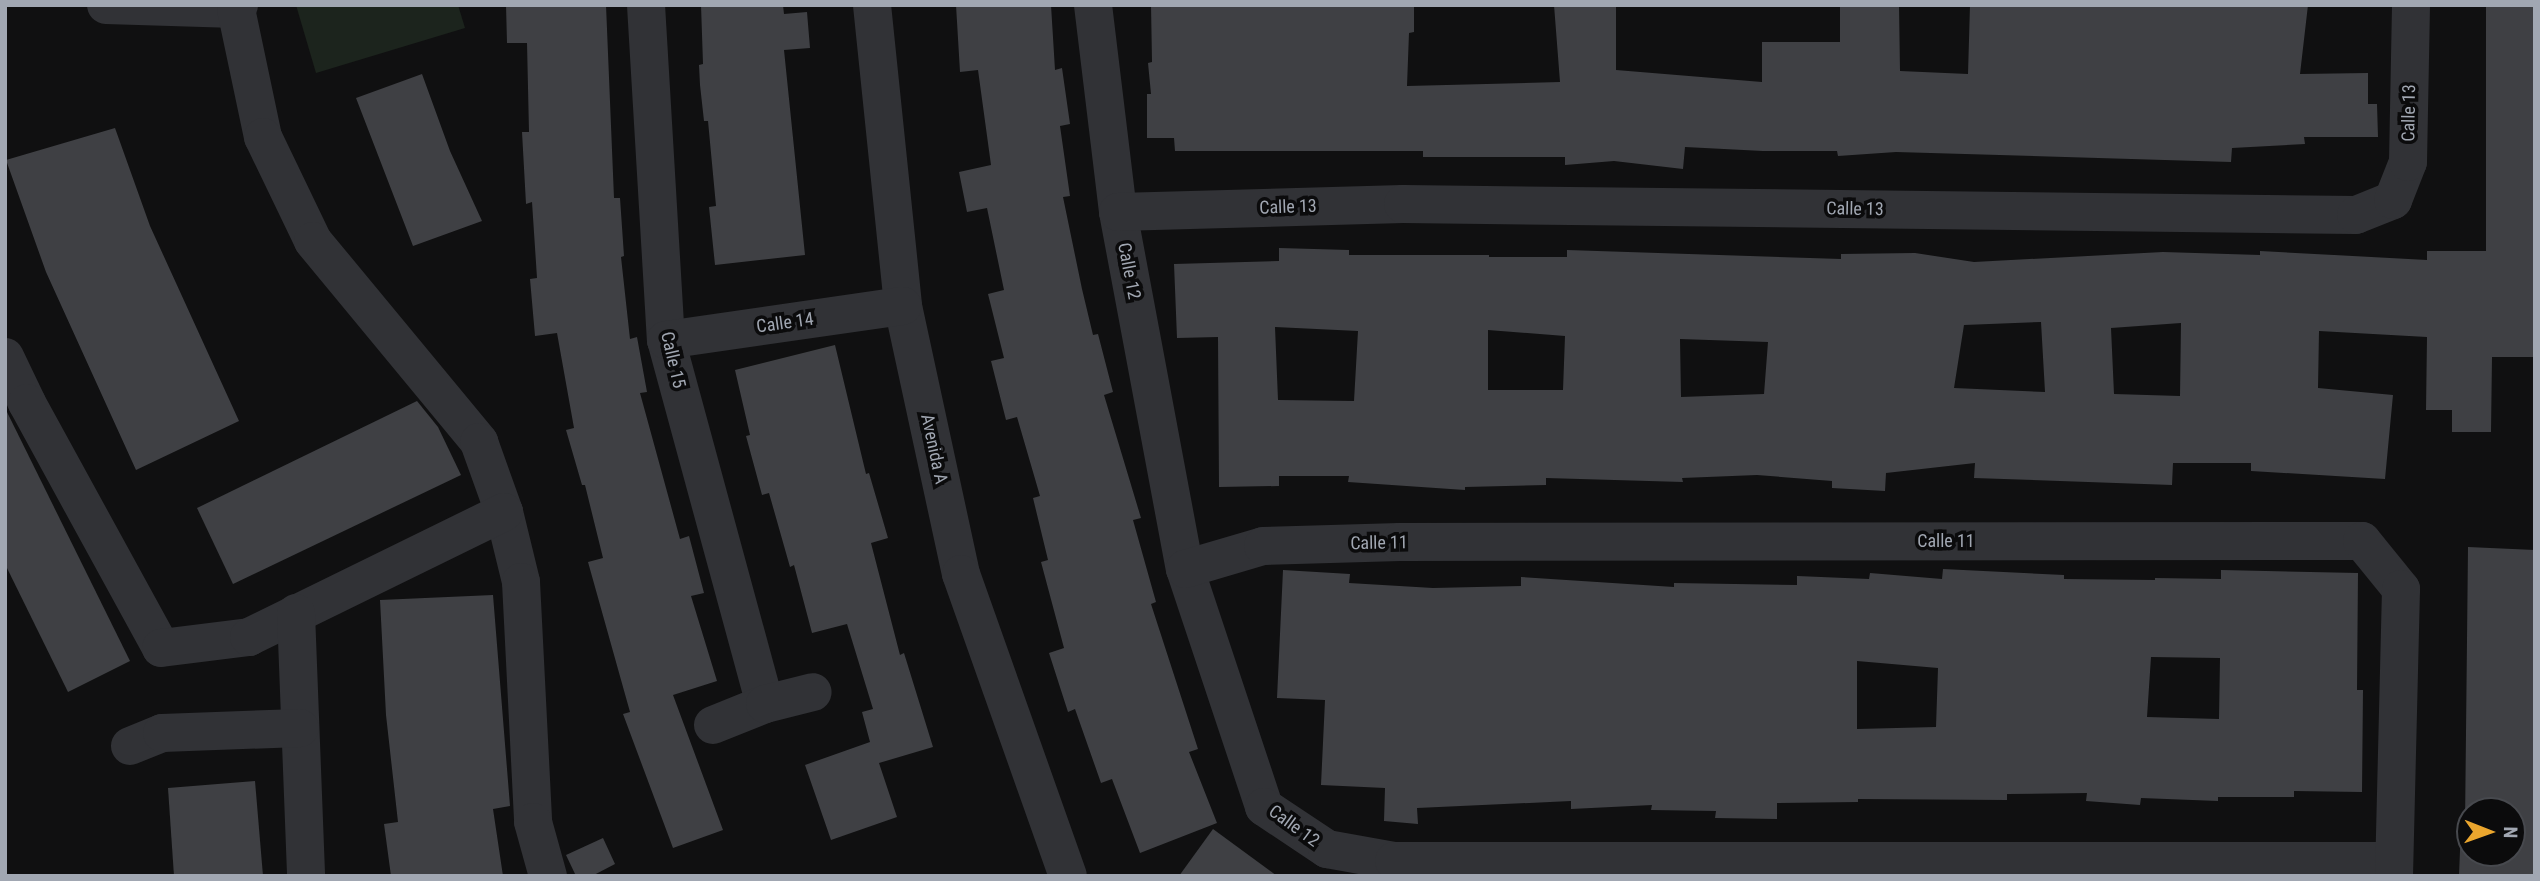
<!DOCTYPE html>
<html>
<head>
<meta charset="utf-8">
<style>
  body { margin:0 }
  #map { position:relative; width:2540px; height:881px; overflow:hidden; background:#101011; font-family:"Roboto Condensed",sans-serif }
  div>[style] { position:absolute }
  .green>* { inset:0; background:#1c241d }
  .building>* { inset:0; background:#3f4044 }
  .minor>* { height:38px; margin:-19px; padding:0 19px; transform-origin:19px; border-radius:19px; background:#313236 }
  span { translate:-50% -50%; white-space:nowrap; text-align:center; line-height:1.15; -webkit-text-stroke:7px #0b0b0c; paint-order:stroke }
  .street-label { font-size:18px; color:#a1a7b2 }
  .frame { position:absolute; inset:0; border:7px solid #a1a7b2; pointer-events:none }
  .north { position:absolute; left:2456px; top:797px; width:70px; height:70px; box-sizing:border-box; background:#0b0b0c; border:2px solid #47494e; border-radius:50%; rotate:91deg; font-size:19px; font-weight:700; line-height:28px; text-align:center; color:#a1a7b2 }
  .north::after { content:''; display:block; margin:auto; width:24px; height:32px; background:#eba62e; clip-path:polygon(50% 0,100% 100%,50% 72%,0 100%) }
</style>
</head>
<body>
<div id="map">
  <div class="green">
    <div style="clip-path:polygon(296px 5px,458px 5px,465px 28px,316px 73px)"></div>
  </div>
  <div class="building">
    <div style="clip-path:polygon(506px 5px,606px 5px,614px 198px,620px 198px,624px 256px,621px 257px,630px 339px,637px 337px,647px 392px,640px 393px,680px 539px,689px 536px,704px 593px,691px 596px,717px 681px,673px 695px,723px 830px,673px 848px,623px 714px,630px 712px,588px 562px,603px 558px,585px 485px,582px 485px,566px 430px,574px 428px,557px 333px,535px 336px,530px 279px,537px 278px,532px 202px,526px 204px,522px 132px,529px 132px,527px 43px,507px 43px)"></div>
    <div style="clip-path:polygon(701px 5px,783px 5px,784px 14px,807px 12px,810px 48px,784px 50px,805px 255px,715px 265px,709px 207px,716px 206px,708px 121px,704px 121px,700px 85px,699px 65px,703px 64px)"></div>
    <div style="clip-path:polygon(956px 5px,1051px 5px,1055px 70px,1062px 68px,1070px 124px,1060px 126px,1070px 196px,1063px 197px,1082px 289px,1093px 335px,1098px 334px,1113px 392px,1104px 395px,1141px 518px,1133px 520px,1156px 602px,1151px 604px,1198px 749px,1189px 752px,1217px 823px,1140px 853px,1112px 779px,1101px 783px,1075px 709px,1068px 712px,1049px 653px,1064px 648px,1041px 562px,1048px 560px,1033px 498px,1040px 496px,1017px 417px,1006px 420px,991px 361px,1004px 358px,988px 294px,1004px 290px,987px 208px,967px 212px,959px 172px,991px 165px,978px 70px,960px 72px)"></div>
    <div style="clip-path:polygon(1151px 5px,1414px 5px,1414px 32px,1409px 33px,1407px 86px,1560px 82px,1554px 5px,1616px 5px,1616px 70px,1762px 82px,1762px 42px,1840px 42px,1840px 5px,1899px 5px,1900px 71px,1968px 74px,1970px 5px,2308px 5px,2300px 74px,2368px 73px,2368px 104px,2377px 104px,2378px 137px,2304px 137px,2305px 144px,2232px 148px,2231px 162px,1896px 152px,1838px 156px,1837px 151px,1763px 151px,1685px 147px,1683px 169px,1614px 161px,1565px 165px,1565px 157px,1423px 157px,1423px 151px,1175px 151px,1174px 138px,1147px 138px,1147px 94px,1151px 94px,1148px 63px,1152px 62px)"></div>
    <div style="clip-path:polygon(evenodd,2486px 5px,2535px 5px,2535px 357px,2492px 357px,2491px 432px,2452px 432px,2452px 410px,2426px 410px,2427px 337px,2319px 331px,2318px 388px,2393px 395px,2385px 479px,2251px 471px,2251px 463px,2173px 463px,2172px 485px,1974px 478px,1975px 463px,1886px 473px,1885px 491px,1832px 488px,1832px 481px,1757px 475px,1682px 478px,1683px 482px,1546px 478px,1546px 485px,1465px 487px,1465px 490px,1348px 482px,1349px 476px,1279px 476px,1279px 486px,1219px 487px,1218px 337px,1177px 338px,1174px 264px,1279px 261px,1279px 248px,1349px 250px,1349px 255px,1489px 255px,1489px 257px,1567px 257px,1567px 250px,1841px 259px,1841px 254px,1915px 253px,1974px 262px,2163px 252px,2260px 255px,2260px 251px,2427px 260px,2427px 251px,2486px 251px,2486px 5px,2041px 322px,2045px 392px,1954px 388px,1964px 325px,2041px 322px,2486px 5px,2181px 323px,2180px 396px,2114px 394px,2111px 328px,2181px 323px,2486px 5px,1275px 327px,1358px 331px,1354px 401px,1278px 400px,1275px 327px,2486px 5px,1488px 330px,1565px 336px,1563px 390px,1488px 390px,1488px 330px,2486px 5px,1680px 339px,1768px 342px,1764px 394px,1681px 397px,1680px 339px)"></div>
    <div style="clip-path:polygon(422px 74px,450px 151px,482px 221px,413px 246px,356px 98px)"></div>
    <div style="clip-path:polygon(115px 128px,150px 226px,239px 421px,136px 470px,46px 272px,6px 160px)"></div>
    <div style="clip-path:polygon(835px 345px,866px 474px,869px 473px,888px 538px,871px 543px,900px 655px,904px 653px,933px 747px,879px 763px,897px 817px,831px 840px,805px 765px,870px 742px,862px 712px,873px 709px,847px 624px,812px 633px,794px 565px,790px 567px,769px 493px,762px 495px,746px 436px,750px 435px,735px 370px)"></div>
    <div style="clip-path:polygon(417px 401px,438px 427px,461px 475px,233px 584px,197px 508px)"></div>
    <div style="clip-path:polygon(5px 408px,130px 661px,68px 692px,5px 564px)"></div>
    <div style="clip-path:polygon(evenodd,2468px 547px,2535px 550px,2535px 876px,2459px 876px,2461px 825px,2465px 825px,2468px 547px,2470px 811px,2512px 811px,2512px 853px,2470px 853px,2470px 811px)"></div>
    <div style="clip-path:polygon(evenodd,1943px 569px,2064px 575px,2064px 579px,2155px 580px,2155px 578px,2221px 579px,2221px 570px,2358px 573px,2357px 690px,2363px 690px,2362px 792px,2294px 791px,2294px 797px,2218px 797px,2218px 801px,2141px 798px,2140px 805px,2086px 801px,2087px 793px,2007px 794px,2007px 800px,1858px 799px,1858px 802px,1777px 803px,1777px 819px,1715px 818px,1716px 811px,1651px 810px,1652px 805px,1571px 809px,1571px 801px,1417px 808px,1418px 824px,1384px 821px,1385px 788px,1321px 785px,1325px 700px,1277px 698px,1283px 570px,1350px 574px,1349px 583px,1433px 588px,1521px 586px,1521px 577px,1674px 587px,1674px 583px,1797px 585px,1797px 576px,1869px 579px,1870px 573px,1942px 579px,1943px 569px,2151px 657px,2220px 658px,2219px 719px,2147px 717px,2151px 657px,1943px 569px,1857px 661px,1938px 668px,1936px 727px,1857px 729px,1857px 661px)"></div>
    <div style="clip-path:polygon(493px 595px,510px 806px,493px 809px,503px 876px,391px 876px,384px 824px,398px 822px,386px 715px,380px 600px)"></div>
    <div style="clip-path:polygon(255px 781px,263px 876px,174px 876px,168px 788px)"></div>
    <div style="clip-path:polygon(1213px 829px,1277px 876px,1179px 876px)"></div>
    <div style="clip-path:polygon(603px 838px,615px 864px,592px 876px,576px 876px,566px 855px)"></div>
  </div>
  <div class="minor">
    <div style="left:106px;top:5px;width:130px;rotate:1.8deg"></div>
    <div style="left:239px;top:5px;width:5px;rotate:127deg"></div>
    <div style="left:236px;top:9px;width:131px;rotate:78.1deg"></div>
    <div style="left:263px;top:137px;width:115px;rotate:64.3deg"></div>
    <div style="left:313px;top:241px;width:261px;rotate:50.4deg"></div>
    <div style="left:479px;top:442px;width:74px;rotate:70.3deg"></div>
    <div style="left:504px;top:512px;width:72px;rotate:76.3deg"></div>
    <div style="left:521px;top:582px;width:240px;rotate:87.1deg"></div>
    <div style="left:533px;top:822px;width:56px;rotate:74.5deg"></div>
    <div style="left:646px;top:5px;width:336px;rotate:86.6deg"></div>
    <div style="left:666px;top:340px;width:377px;rotate:74.8deg"></div>
    <div style="left:872px;top:5px;width:303px;rotate:84.1deg"></div>
    <div style="left:903px;top:306px;width:274px;rotate:77.8deg"></div>
    <div style="left:961px;top:574px;width:320px;rotate:70.5deg"></div>
    <div style="left:1093px;top:5px;width:209px;rotate:83.1deg"></div>
    <div style="left:1118px;top:212px;width:363px;rotate:79.4deg"></div>
    <div style="left:1185px;top:569px;width:251px;rotate:71.6deg"></div>
    <div style="left:1264px;top:807px;width:76px;rotate:33.7deg"></div>
    <div style="left:1327px;top:849px;width:68px;rotate:10.2deg"></div>
    <div style="left:1394px;top:861px;width:999px"></div>
    <div style="left:1118px;top:212px;width:285px;rotate:-1.6deg"></div>
    <div style="left:1403px;top:204px;width:953px;rotate:0.66deg"></div>
    <div style="left:2356px;top:215px;width:40px;rotate:-22deg"></div>
    <div style="left:2393px;top:200px;width:41px;rotate:-68.5deg"></div>
    <div style="left:2408px;top:162px;width:157px;rotate:-88.9deg"></div>
    <div style="left:666px;top:340px;width:239px;rotate:-8.2deg"></div>
    <div style="left:5px;top:357px;width:51px;rotate:64.4deg"></div>
    <div style="left:27px;top:403px;width:279px;rotate:61.3deg"></div>
    <div style="left:161px;top:648px;width:89px;rotate:-7.1deg"></div>
    <div style="left:249px;top:637px;width:284px;rotate:-26.1deg"></div>
    <div style="left:1185px;top:569px;width:81px;rotate:-16.4deg"></div>
    <div style="left:1263px;top:546px;width:137px;rotate:-1.7deg"></div>
    <div style="left:1400px;top:542px;width:962px;rotate:-0.06deg"></div>
    <div style="left:2362px;top:541px;width:62px;rotate:50.9deg"></div>
    <div style="left:2401px;top:589px;width:287px;rotate:91.4deg"></div>
    <div style="left:296px;top:613px;width:263px;rotate:87.8deg"></div>
    <div style="left:713px;top:725px;width:56px;rotate:-22deg"></div>
    <div style="left:765px;top:704px;width:49px;rotate:-14deg"></div>
    <div style="left:130px;top:746px;width:35px;rotate:-22deg"></div>
    <div style="left:162px;top:733px;width:138px;rotate:-2.1deg"></div>
  </div>
  <div class="street-label">
    <span style="left:2409px;top:113px;rotate:-89deg">Calle 13</span>
    <span style="left:1288px;top:207px;rotate:-2deg">Calle 13</span>
    <span style="left:1855px;top:209px;rotate:1deg">Calle 13</span>
    <span style="left:1129px;top:271px;rotate:79deg">Calle 12</span>
    <span style="left:785px;top:323px;rotate:-8deg">Calle 14</span>
    <span style="left:673px;top:360px;rotate:77deg">Calle 15</span>
    <span style="left:934px;top:449px;rotate:78deg">Avenida A</span>
    <span style="left:1946px;top:541px">Calle 11</span>
    <span style="left:1379px;top:543px;rotate:-1deg">Calle 11</span>
    <span style="left:1294px;top:826px;rotate:36deg">Calle 12</span>
  </div>
  <div class="frame"></div>
  <div class="north">N</div>
</div>
</body>
</html>
